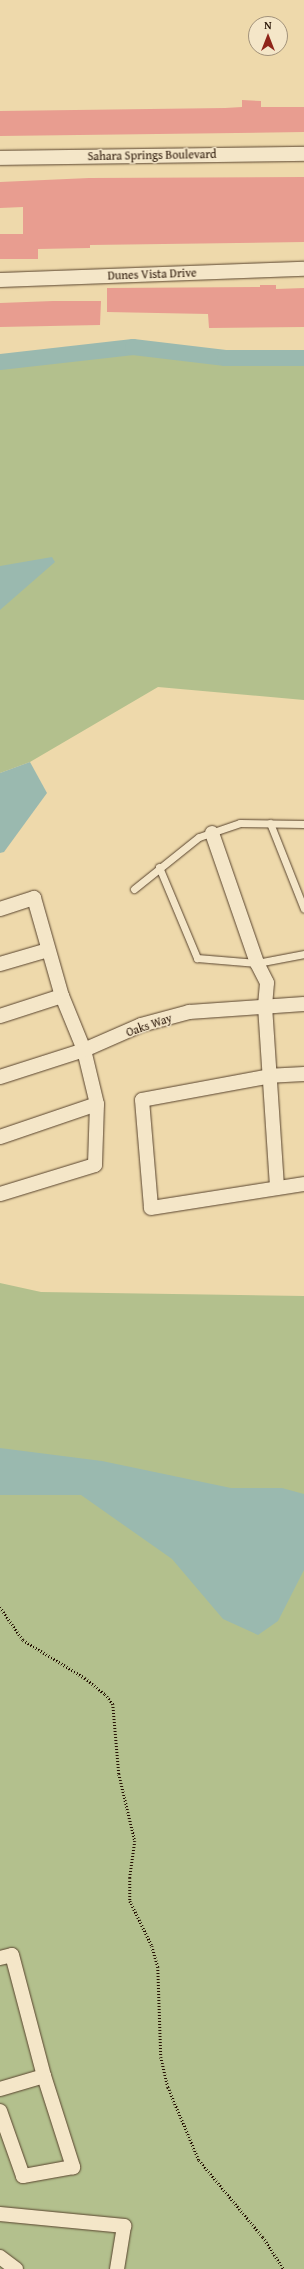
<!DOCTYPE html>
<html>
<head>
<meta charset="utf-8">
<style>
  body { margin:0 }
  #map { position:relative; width:304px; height:2269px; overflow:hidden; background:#eed9ab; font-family:"Gentium Book Plus",serif }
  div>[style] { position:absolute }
  .green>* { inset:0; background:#b3c08d }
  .water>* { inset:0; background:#9ab9af }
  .canal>* { height:16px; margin:-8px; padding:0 8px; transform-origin:8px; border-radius:8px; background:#9ab9af }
  .building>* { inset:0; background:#e89d90 }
  .path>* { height:2.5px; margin-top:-1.25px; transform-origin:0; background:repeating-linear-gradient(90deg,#271304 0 1px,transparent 0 3px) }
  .roads { filter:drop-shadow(0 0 1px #59442e) drop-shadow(0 0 1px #59442e) }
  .lane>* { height:7px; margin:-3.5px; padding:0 3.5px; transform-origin:3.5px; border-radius:3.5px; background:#f4e6c8 }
  .street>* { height:14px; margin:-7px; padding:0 7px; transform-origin:7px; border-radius:7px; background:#f4e6c8 }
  span { translate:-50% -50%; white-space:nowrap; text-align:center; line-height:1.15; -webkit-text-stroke:3px #f4e6c8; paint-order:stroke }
  .street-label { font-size:12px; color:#271304 }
  .north { position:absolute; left:248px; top:16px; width:40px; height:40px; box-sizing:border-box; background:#f4e6c8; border:1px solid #a2927a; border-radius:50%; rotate:0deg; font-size:11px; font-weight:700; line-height:16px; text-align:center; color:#271304 }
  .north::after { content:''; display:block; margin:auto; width:14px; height:18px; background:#8f2418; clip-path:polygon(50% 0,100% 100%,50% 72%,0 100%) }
</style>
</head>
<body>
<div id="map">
  <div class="green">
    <div style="clip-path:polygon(131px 353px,223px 364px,304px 365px,304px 700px,158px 687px,30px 762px,0 773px,0 368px)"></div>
    <div style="clip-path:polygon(0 1283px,41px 1292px,304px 1296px,304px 2269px,0 2269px)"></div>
  </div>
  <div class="water">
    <div style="clip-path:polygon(52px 557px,55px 562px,0 610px,0 566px)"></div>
    <div style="clip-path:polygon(30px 762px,47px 793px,4px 852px,0 853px,0 773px)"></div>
    <div style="clip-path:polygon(0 1448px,102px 1461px,231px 1488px,282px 1488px,304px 1494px,304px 1570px,278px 1621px,258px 1635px,223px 1619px,172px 1559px,81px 1495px,0 1495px)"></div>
  </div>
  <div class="canal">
    <div style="left:0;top:362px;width:134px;rotate:-6.4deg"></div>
    <div style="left:133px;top:347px;width:93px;rotate:6.8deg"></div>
    <div style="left:225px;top:358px;width:79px"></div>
  </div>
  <div class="building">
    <div style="clip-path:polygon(242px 100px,261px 101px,261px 107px,304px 107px,304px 132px,0 136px,0 111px,225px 108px,242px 107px)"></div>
    <div style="clip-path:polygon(304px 177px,304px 242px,90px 245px,90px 248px,38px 249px,38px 259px,0 259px,0 234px,23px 234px,23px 207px,0 208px,0 182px,89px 178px)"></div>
    <div style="clip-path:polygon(260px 285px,276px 285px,276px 289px,304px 288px,304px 327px,209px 328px,208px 314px,107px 312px,107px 288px,260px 287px)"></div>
    <div style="clip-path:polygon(53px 301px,101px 301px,100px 325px,0 327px,0 303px)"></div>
  </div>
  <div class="path">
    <div style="left:0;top:1607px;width:40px;rotate:55.1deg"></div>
    <div style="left:23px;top:1640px;width:73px;rotate:31.5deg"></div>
    <div style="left:85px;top:1678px;width:26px;rotate:39deg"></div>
    <div style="left:105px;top:1694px;width:13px;rotate:51deg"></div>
    <div style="left:113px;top:1704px;width:70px;rotate:85.1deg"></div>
    <div style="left:119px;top:1774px;width:69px;rotate:76.6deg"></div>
    <div style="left:135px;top:1841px;width:37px;rotate:98deg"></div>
    <div style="left:130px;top:1878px;width:23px;rotate:90deg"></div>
    <div style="left:130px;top:1901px;width:50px;rotate:63.9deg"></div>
    <div style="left:152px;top:1946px;width:22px;rotate:74deg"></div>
    <div style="left:158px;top:1967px;width:90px;rotate:88.1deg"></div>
    <div style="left:161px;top:2057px;width:31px;rotate:77deg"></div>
    <div style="left:168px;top:2087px;width:79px;rotate:67deg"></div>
    <div style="left:199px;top:2160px;width:100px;rotate:50.3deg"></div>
    <div style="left:263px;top:2237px;width:38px;rotate:57deg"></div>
  </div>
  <div class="roads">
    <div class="lane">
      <div style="left:270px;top:823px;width:92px;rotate:68.4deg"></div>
      <div style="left:159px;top:867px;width:99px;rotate:67.3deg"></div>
      <div style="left:197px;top:958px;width:60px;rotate:4.8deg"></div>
      <div style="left:257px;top:963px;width:48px;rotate:-10.8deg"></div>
      <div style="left:134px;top:889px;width:83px;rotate:-38.7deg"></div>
      <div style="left:199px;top:837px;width:43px;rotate:-18.9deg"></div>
      <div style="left:240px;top:823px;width:64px;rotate:0.9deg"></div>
    </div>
    <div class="street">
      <div style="left:0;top:158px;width:304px;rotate:-0.8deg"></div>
      <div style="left:0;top:280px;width:304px;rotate:-2.1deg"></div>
      <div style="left:212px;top:833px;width:138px;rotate:70.9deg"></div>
      <div style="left:257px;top:963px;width:22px;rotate:63deg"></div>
      <div style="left:267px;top:983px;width:23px;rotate:95deg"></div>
      <div style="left:265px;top:1006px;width:182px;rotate:86.2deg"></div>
      <div style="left:0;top:909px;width:36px;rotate:-18deg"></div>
      <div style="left:34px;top:898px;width:102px;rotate:74.1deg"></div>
      <div style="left:62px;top:996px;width:58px;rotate:67.8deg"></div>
      <div style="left:84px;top:1050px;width:56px;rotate:76.5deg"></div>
      <div style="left:97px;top:1104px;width:61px;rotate:91.9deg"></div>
      <div style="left:95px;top:1165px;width:99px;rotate:163deg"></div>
      <div style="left:0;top:964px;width:50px;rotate:-16.3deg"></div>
      <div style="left:0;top:1016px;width:65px;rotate:-17.9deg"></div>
      <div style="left:304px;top:1074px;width:33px;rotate:177deg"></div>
      <div style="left:271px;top:1076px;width:131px;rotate:169.5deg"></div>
      <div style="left:142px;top:1100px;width:108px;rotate:85.2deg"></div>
      <div style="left:151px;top:1208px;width:155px;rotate:-8.9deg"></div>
      <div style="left:0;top:1077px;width:88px;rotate:-17.8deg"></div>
      <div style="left:84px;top:1050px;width:62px;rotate:-23.7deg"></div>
      <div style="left:141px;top:1025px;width:50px;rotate:-15.2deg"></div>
      <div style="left:189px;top:1012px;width:115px;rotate:-4deg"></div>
      <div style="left:0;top:1137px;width:102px;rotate:-18.8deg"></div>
      <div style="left:0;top:1958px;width:12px;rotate:-14deg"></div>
      <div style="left:12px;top:1955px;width:125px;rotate:75.2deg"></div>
      <div style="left:44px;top:2076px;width:96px;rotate:72.3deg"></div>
      <div style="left:73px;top:2167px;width:51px;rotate:169.8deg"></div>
      <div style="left:23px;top:2176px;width:69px;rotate:-109.5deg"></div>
      <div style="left:0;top:2089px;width:46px;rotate:-16.5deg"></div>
      <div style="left:0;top:2214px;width:125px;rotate:5.5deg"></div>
      <div style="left:124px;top:2226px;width:44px;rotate:99.2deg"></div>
      <div style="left:0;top:2257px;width:20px;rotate:37deg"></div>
    </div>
  </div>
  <div class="street-label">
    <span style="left:152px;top:155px;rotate:-1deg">Sahara Springs Boulevard</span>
    <span style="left:152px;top:274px;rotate:-2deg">Dunes Vista Drive</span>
    <span style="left:149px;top:1025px;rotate:-19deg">Oaks Way</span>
  </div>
  <div class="north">N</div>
</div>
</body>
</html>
